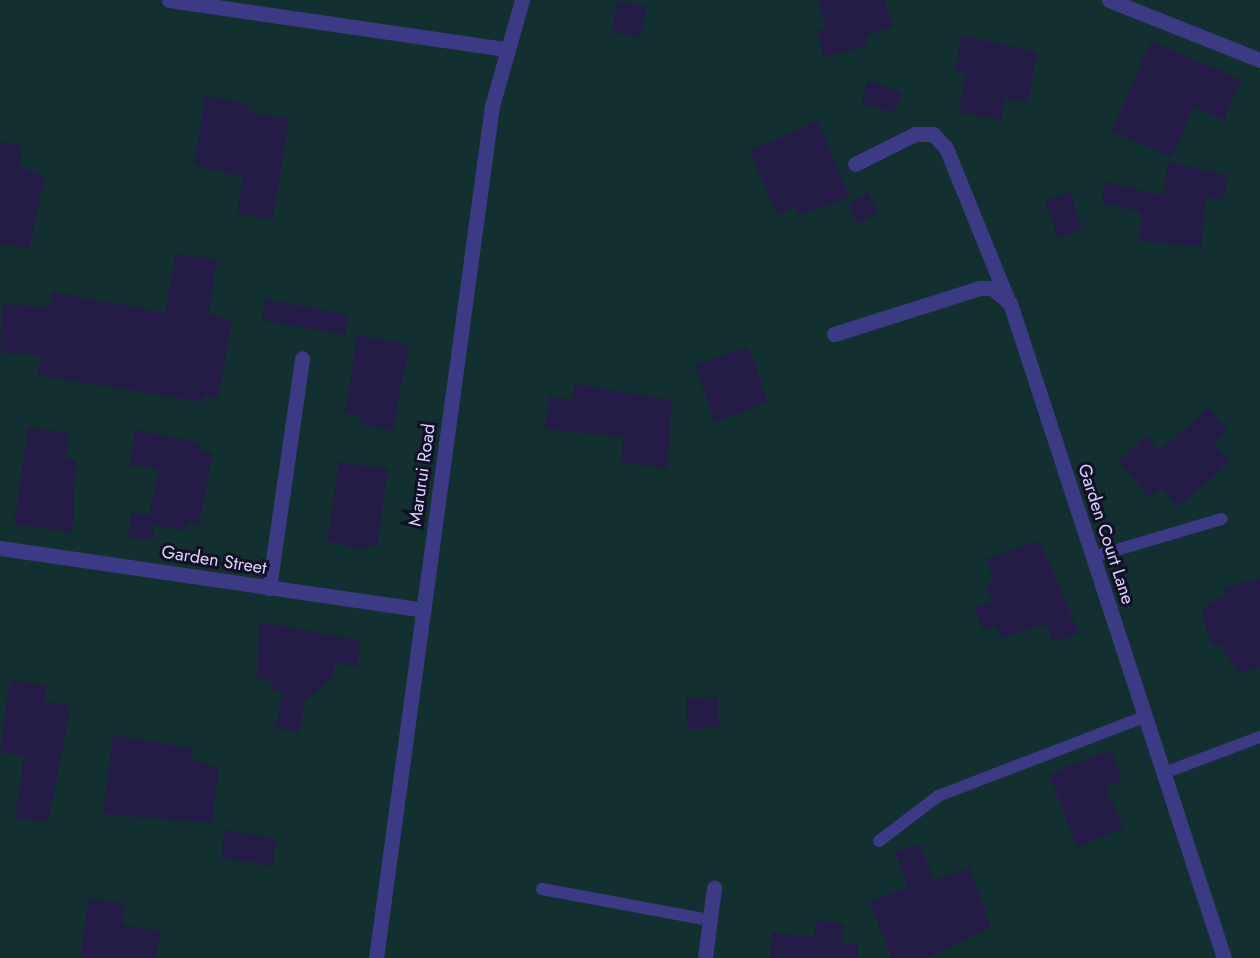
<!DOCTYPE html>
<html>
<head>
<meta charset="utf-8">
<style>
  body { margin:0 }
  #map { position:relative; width:1260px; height:958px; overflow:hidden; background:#130f26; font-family:Jost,sans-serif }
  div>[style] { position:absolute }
  .green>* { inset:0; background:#12302f }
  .building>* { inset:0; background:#241b47 }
  .service>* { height:12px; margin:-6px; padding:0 6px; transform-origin:6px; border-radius:6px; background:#3d3a85 }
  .minor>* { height:15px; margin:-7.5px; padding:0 7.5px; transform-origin:7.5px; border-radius:7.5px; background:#3d3a85 }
  .tertiary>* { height:15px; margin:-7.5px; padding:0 7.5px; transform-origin:7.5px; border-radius:7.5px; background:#3d3a85 }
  span { translate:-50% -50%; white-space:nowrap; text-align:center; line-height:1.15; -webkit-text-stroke:6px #130f26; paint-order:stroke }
  .street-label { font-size:18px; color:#d9d4ff }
</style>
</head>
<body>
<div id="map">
  <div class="green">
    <div style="clip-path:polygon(0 0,1260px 0,1260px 958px,0 958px)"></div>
  </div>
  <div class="building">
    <div style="clip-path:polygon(818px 0,885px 0,893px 27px,865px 36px,868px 45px,824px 58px,816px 31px,826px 28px)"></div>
    <div style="clip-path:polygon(617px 1px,647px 7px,641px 37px,612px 32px)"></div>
    <div style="clip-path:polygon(962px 36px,1038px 52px,1027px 103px,1005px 98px,1001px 121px,959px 112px,966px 74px,955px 72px)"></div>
    <div style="clip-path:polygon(1151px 41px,1241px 80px,1224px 120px,1194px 107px,1172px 158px,1112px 131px)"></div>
    <div style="clip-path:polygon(868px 81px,902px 92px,895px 113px,861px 103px)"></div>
    <div style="clip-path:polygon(205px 96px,249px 104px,248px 112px,289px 119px,273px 219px,237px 214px,243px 177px,194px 165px)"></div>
    <div style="clip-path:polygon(818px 121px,850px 197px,799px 216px,795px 207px,777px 215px,750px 151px)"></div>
    <div style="clip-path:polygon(0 142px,23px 146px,19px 166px,45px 177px,29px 249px,0 244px)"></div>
    <div style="clip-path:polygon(1169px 162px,1228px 175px,1223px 200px,1206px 197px,1201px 247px,1139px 241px,1142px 212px,1101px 203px,1106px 182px,1162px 195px)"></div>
    <div style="clip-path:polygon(1070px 192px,1082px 229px,1058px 238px,1045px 201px)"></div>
    <div style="clip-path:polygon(868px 193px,878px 213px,858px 224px,848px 204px)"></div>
    <div style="clip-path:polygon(175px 254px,217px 259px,209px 313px,232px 322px,218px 397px,204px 396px,203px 402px,37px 375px,41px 356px,0 352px,3px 304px,50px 308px,53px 292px,166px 313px)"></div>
    <div style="clip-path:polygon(266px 299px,349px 315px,345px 335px,262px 320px)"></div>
    <div style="clip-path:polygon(357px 335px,409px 345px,393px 430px,360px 424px,361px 416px,345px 413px)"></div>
    <div style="clip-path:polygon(748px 346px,768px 402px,715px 422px,695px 366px)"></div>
    <div style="clip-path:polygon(574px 384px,672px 400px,667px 469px,620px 462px,624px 437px,545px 429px,550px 396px,572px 400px)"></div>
    <div style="clip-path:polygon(1209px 408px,1228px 431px,1214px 443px,1230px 462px,1177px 507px,1162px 488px,1150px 498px,1118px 461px,1146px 436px,1159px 451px)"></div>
    <div style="clip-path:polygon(28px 427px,69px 433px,66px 459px,76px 461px,72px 533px,14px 524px)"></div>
    <div style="clip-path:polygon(135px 430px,200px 443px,199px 450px,213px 453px,199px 525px,187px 523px,185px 531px,154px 525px,152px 540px,128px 537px,131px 513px,149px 516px,158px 469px,130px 465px)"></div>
    <div style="clip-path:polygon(339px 462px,388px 469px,377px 547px,367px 546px,366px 551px,327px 541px)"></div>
    <div style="clip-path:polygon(1040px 541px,1079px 633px,1053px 643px,1046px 624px,1000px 638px,996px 625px,982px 630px,975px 608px,991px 602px,986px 584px,994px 581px,987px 559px)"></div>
    <div style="clip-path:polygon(1260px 578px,1260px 667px,1238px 674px,1220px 643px,1212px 646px,1201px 610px,1226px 595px,1224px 589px)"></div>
    <div style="clip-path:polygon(259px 622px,361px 640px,357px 667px,335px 663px,333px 677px,305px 701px,298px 733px,275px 727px,283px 692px,271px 689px,272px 680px,257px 679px)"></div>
    <div style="clip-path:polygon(10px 679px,47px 686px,44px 701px,71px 706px,48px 822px,15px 818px,24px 756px,0 752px)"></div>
    <div style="clip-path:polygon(718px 697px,719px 728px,688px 729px,686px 698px)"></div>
    <div style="clip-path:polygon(113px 735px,192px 749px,191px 759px,219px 768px,212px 823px,103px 814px)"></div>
    <div style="clip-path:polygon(1111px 750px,1122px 781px,1106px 787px,1123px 828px,1077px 847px,1049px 774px)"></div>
    <div style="clip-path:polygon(225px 830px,277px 839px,272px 866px,221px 857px)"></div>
    <div style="clip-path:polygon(920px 843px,934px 881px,969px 867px,991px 927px,928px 958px,891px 958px,870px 901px,908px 887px,895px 852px)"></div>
    <div style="clip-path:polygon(89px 898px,125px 904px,122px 925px,160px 931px,156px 958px,80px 958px)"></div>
    <div style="clip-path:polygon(816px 920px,844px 924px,841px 942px,858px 945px,857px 958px,769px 958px,773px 932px,814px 938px)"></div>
  </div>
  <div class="service">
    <div style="left:1093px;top:557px;width:134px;rotate:-16.5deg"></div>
    <div style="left:1164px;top:773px;width:103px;rotate:-20.6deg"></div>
    <div style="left:879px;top:841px;width:74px;rotate:-37.3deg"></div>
    <div style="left:938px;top:796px;width:223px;rotate:-21deg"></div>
    <div style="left:542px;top:889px;width:170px;rotate:10.5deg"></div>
  </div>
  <div class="minor">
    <div style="left:169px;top:0;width:339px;rotate:8.3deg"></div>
    <div style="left:1109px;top:0;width:162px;rotate:21.7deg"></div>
    <div style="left:855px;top:164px;width:67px;rotate:-26.6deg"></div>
    <div style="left:915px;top:134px;width:18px"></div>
    <div style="left:933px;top:134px;width:19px;rotate:47deg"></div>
    <div style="left:946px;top:148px;width:162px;rotate:67.9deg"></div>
    <div style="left:834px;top:334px;width:153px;rotate:-17.5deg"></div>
    <div style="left:980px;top:288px;width:12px"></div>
    <div style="left:992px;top:288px;width:23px;rotate:40deg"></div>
    <div style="left:1010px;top:303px;width:689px;rotate:71.91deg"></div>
    <div style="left:0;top:548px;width:428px;rotate:8.3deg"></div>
    <div style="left:269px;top:588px;width:232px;rotate:-81.8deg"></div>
    <div style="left:705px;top:958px;width:71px;rotate:-82.7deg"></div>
  </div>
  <div class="tertiary">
    <div style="left:376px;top:958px;width:860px;rotate:-82.25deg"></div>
    <div style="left:492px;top:106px;width:110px;rotate:-74.2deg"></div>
  </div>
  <div class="street-label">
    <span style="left:422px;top:475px;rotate:-82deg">Marurui Road</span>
    <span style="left:1106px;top:534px;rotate:72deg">Garden Court Lane</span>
    <span style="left:214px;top:560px;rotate:9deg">Garden Street</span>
  </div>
</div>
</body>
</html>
